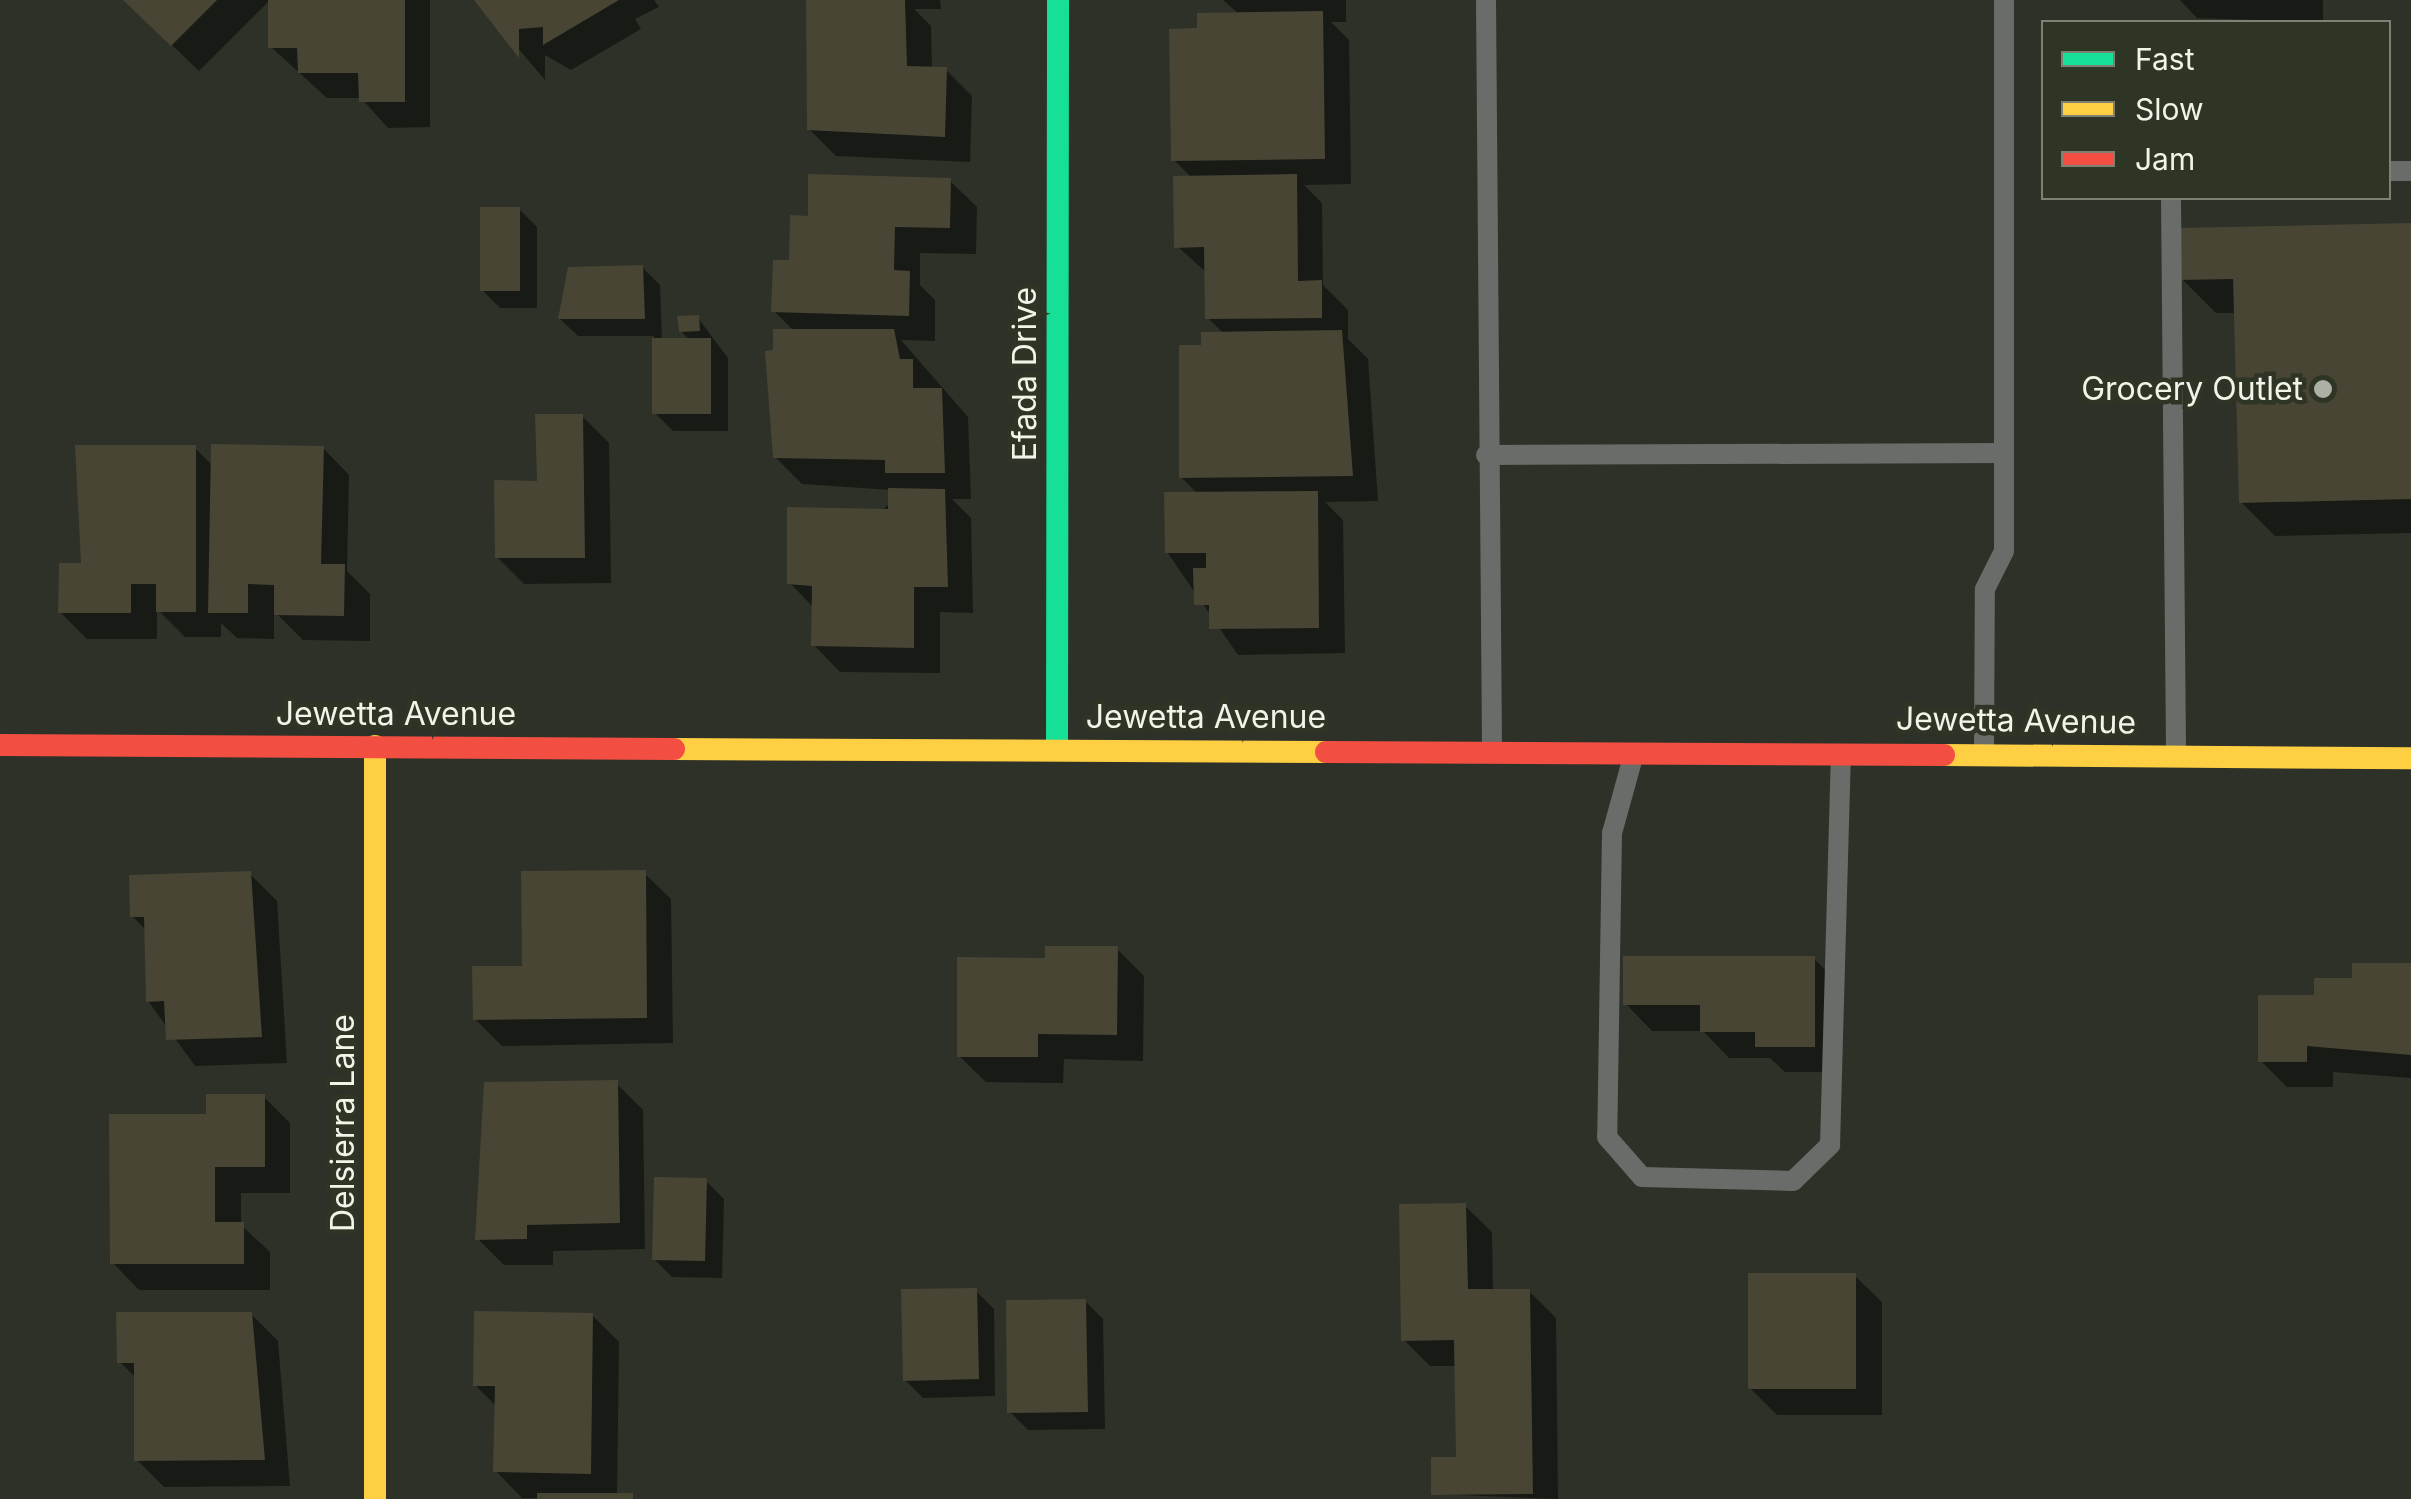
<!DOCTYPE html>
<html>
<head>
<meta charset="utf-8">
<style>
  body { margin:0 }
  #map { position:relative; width:2411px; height:1499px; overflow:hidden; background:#2e3128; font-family:Inter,sans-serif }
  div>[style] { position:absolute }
  .shadow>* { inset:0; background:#0007 }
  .building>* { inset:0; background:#484535 }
  .lane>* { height:20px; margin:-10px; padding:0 10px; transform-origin:10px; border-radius:10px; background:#6a6c69 }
  .fast>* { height:22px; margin:-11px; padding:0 11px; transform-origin:11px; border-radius:11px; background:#16e098 }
  .slow>* { height:22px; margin:-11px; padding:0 11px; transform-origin:11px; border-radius:11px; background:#ffcf43 }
  .jam>* { height:22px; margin:-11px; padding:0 11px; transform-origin:11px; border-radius:11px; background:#f24e42 }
  .dots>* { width:28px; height:28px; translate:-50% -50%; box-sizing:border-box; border:5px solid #2f3524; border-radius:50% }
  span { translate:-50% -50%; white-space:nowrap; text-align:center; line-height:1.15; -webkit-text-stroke:9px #2f3524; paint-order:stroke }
  .street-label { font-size:32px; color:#f0f4e9 }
  .poi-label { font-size:32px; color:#f0f4e9 }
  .right { translate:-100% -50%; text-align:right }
  .legend { position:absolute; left:2041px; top:20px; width:350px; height:180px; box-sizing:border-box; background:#2f3524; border:2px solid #7c8173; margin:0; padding:12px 18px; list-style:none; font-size:30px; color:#f0f4e9 }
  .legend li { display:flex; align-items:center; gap:20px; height:50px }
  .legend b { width:50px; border:2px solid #7c8173 }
</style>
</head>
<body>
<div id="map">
  <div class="shadow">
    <div style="clip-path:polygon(125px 0,270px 0,199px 71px)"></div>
    <div style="clip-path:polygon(270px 0,430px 0,430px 127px,388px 128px,361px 98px,327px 98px,271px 47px)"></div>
    <div style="clip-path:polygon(477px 0,654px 0,659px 7px,635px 19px,641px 29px,571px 70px,545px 55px,545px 80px)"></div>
    <div style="clip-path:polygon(809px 0,940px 0,941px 9px,914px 9px,931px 26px,932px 69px,946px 70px,972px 96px,970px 162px,836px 156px,809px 129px)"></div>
    <div style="clip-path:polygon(1223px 0,1346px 0,1346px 22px,1331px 22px,1349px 40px,1351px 184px,1304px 185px,1322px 203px,1323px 285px,1348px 310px,1348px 339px,1368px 359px,1378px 501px,1325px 502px,1343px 520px,1345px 653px,1238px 655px,1167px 552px,1199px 495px,1181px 477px,1204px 347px,1224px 334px,1208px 318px,1207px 273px,1177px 246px,1192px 178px,1174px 160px,1200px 30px,1240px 15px)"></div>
    <div style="clip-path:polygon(2180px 0,2323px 0,2323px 22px,2197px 18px)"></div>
    <div style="clip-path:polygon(950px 181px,977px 207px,976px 254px,920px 253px,920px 285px,935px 300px,935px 341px,901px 340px,968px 417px,971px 499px,952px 499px,971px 518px,973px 613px,940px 612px,940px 673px,840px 672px,814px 645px,814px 608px,790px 583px,906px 491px,802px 484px,775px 457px,776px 353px,795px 332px,774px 311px,810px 218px)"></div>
    <div style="clip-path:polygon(519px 209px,537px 227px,537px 308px,500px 308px,482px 290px)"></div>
    <div style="clip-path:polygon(2411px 225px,2411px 533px,2275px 536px,2241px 502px,2237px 313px,2216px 313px,2182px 279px)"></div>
    <div style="clip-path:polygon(642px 267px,660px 285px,662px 341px,690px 341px,681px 331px,698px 318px,728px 358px,728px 431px,673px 431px,655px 413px,654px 336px,578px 336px,560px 319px)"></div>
    <div style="clip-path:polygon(582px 416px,609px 443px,611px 583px,524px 584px,497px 557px)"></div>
    <div style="clip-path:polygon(195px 448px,213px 466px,323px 448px,349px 475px,347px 571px,370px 594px,370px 641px,303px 640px,274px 611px,274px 639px,237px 638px,221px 623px,221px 637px,185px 637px,157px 609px,157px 639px,87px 639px,60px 612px,84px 566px)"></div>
    <div style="clip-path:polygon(644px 873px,671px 899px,673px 1043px,502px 1046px,475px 1019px)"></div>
    <div style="clip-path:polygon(250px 874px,277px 901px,287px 1063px,195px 1066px,148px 1001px,146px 930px,132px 916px)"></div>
    <div style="clip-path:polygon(1117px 949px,1144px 976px,1143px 1061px,1064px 1059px,1063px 1083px,986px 1082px,959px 1056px,1047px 960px)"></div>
    <div style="clip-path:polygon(1814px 959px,1841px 985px,1840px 1072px,1785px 1072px,1770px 1058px,1729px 1058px,1703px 1031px,1652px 1031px,1626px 1004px)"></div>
    <div style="clip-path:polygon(2411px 965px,2411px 1078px,2333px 1072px,2333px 1087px,2287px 1087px,2261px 1061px,2317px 997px)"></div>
    <div style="clip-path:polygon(616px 1083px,643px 1110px,645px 1249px,553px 1251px,553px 1265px,504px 1265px,478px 1239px)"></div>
    <div style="clip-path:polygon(264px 1097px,290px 1123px,290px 1193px,241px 1193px,241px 1225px,270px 1252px,270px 1290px,139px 1290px,113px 1263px,208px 1116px)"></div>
    <div style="clip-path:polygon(706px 1181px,724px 1199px,722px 1278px,672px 1277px,654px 1259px)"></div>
    <div style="clip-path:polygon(1465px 1206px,1492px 1232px,1493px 1292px,1529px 1291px,1556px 1318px,1558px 1499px,1434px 1494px,1458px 1459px,1457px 1366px,1430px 1366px,1404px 1340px)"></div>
    <div style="clip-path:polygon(1855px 1276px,1882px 1302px,1882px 1415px,1777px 1415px,1750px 1388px)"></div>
    <div style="clip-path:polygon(976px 1291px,994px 1309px,995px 1396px,923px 1398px,905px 1380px)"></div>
    <div style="clip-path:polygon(1085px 1301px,1103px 1319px,1105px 1429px,1028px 1430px,1010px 1412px)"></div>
    <div style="clip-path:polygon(251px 1314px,278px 1341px,290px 1486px,164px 1487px,137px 1460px,137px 1379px,120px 1362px)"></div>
    <div style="clip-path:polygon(592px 1315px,619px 1342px,617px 1495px,635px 1499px,522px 1498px,496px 1471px,497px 1407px,475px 1385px)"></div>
  </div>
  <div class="building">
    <div style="clip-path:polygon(123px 0,217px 0,171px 46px)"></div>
    <div style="clip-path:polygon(268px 0,405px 0,405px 102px,359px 102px,358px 73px,298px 73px,297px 48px,268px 48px)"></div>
    <div style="clip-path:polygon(474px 0,619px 0,543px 45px,543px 27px,519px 29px,519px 58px)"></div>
    <div style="clip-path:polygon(806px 0,905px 0,907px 66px,947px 67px,945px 137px,807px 130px)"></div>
    <div style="clip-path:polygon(1323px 11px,1325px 159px,1171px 161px,1169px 29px,1197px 28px,1197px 13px)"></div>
    <div style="clip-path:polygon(808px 174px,951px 178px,950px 228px,895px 227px,894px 270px,910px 271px,909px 316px,771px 312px,773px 260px,789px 260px,790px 215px,808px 216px)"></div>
    <div style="clip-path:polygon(1297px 174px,1298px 281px,1322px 280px,1322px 318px,1205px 319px,1204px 247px,1174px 248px,1173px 176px)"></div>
    <div style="clip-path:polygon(480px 207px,520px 207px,520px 291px,480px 291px)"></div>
    <div style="clip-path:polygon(2411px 223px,2411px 499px,2239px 503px,2233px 279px,2179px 280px,2178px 228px)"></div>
    <div style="clip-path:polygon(643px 265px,645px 319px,558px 319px,568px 267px)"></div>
    <div style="clip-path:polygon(699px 315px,700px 331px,679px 332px,677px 316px)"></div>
    <div style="clip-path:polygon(773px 329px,894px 329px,900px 359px,913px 359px,913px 388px,942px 388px,945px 473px,885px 473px,885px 460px,773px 458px,765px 351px,773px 350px)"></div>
    <div style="clip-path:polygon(1342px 330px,1353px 476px,1179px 478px,1179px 345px,1201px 345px,1201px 332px)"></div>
    <div style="clip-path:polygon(652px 338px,711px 338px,711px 414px,652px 414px)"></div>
    <div style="clip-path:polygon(535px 414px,583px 414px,585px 558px,495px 558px,494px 480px,537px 481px)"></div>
    <div style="clip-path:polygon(211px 444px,324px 446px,321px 564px,345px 564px,344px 616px,274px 615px,274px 585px,248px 584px,248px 613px,208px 613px)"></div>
    <div style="clip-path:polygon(75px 445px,196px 445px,196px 612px,156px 612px,156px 584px,131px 584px,131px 613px,58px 613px,59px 563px,81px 563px)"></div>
    <div style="clip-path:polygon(888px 488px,945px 489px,948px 587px,914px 587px,914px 648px,811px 646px,812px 586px,787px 584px,787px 507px,888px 509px)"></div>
    <div style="clip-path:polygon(1318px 491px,1319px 628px,1209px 629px,1209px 605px,1194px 605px,1193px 568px,1206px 568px,1206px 553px,1165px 553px,1164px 492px)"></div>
    <div style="clip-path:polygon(646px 870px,647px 1018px,473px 1020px,472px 966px,522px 966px,521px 871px)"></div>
    <div style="clip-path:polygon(251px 871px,262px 1037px,166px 1040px,164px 1001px,146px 1002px,144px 917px,130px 917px,129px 875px)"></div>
    <div style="clip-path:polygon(1045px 946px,1118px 946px,1117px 1035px,1038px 1034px,1038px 1057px,957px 1057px,957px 957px,1045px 958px)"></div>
    <div style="clip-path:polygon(1623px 956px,1815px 956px,1815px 1047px,1755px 1047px,1755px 1032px,1700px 1032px,1700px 1005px,1623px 1005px)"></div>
    <div style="clip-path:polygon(2352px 963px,2411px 963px,2411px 1055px,2307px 1046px,2307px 1062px,2258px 1062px,2258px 995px,2314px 995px,2314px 978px,2352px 978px)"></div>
    <div style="clip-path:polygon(618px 1080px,620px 1223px,527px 1225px,527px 1239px,475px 1240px,484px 1082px)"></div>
    <div style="clip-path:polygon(206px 1094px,265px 1094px,265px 1167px,215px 1167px,215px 1222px,244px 1222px,244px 1264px,110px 1264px,109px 1114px,206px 1114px)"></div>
    <div style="clip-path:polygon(654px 1177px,707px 1178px,705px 1261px,652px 1260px)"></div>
    <div style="clip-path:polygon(1466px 1203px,1468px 1289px,1530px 1289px,1533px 1494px,1431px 1495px,1431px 1457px,1456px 1457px,1454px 1340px,1401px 1341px,1399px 1204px)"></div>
    <div style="clip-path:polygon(1748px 1273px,1856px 1273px,1856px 1389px,1748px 1389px)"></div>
    <div style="clip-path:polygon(977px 1288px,979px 1379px,903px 1381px,901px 1289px)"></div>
    <div style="clip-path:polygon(1086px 1299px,1088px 1412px,1007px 1413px,1006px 1300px)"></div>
    <div style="clip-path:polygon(474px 1311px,593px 1313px,591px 1474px,493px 1472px,495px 1386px,473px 1386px)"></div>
    <div style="clip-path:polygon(116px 1312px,252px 1312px,265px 1460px,134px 1461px,134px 1363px,117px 1363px)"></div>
    <div style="clip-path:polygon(537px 1493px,633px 1493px,633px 1499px,537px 1499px)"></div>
  </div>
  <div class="lane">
    <div style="left:1486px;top:0;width:750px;rotate:89.54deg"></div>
    <div style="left:2388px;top:171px;width:23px"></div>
    <div style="left:2171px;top:198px;width:555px;rotate:89.48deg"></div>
    <div style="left:1486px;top:455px;width:518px;rotate:-0.22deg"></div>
    <div style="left:1984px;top:754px;width:165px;rotate:-89.7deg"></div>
    <div style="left:1985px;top:589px;width:42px;rotate:-63.4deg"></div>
    <div style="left:2004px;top:551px;width:551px;rotate:-90deg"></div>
    <div style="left:1633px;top:757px;width:79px;rotate:105.4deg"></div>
    <div style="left:1612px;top:833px;width:304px;rotate:90.9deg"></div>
    <div style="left:1607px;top:1137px;width:53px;rotate:48.8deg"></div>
    <div style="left:1642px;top:1177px;width:151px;rotate:1.5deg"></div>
    <div style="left:1793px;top:1181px;width:52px;rotate:-44.2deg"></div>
    <div style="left:1830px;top:1145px;width:388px;rotate:-88.4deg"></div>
  </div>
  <div class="fast">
    <div style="left:1057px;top:749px;width:749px;rotate:-89.92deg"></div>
  </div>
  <div class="slow">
    <div style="left:375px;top:746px;width:753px;rotate:90deg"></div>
    <div style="left:674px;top:749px;width:652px;rotate:0.26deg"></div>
    <div style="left:1944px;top:755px;width:467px;rotate:0.4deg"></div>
  </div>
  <div class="jam">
    <div style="left:0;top:745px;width:674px;rotate:0.34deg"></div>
    <div style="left:1326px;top:752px;width:618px;rotate:0.28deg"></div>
  </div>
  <div class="dots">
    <div style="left:2323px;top:389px;background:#acb0a5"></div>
  </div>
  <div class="street-label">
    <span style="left:1025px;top:374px;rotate:-90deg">Efada Drive</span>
    <span style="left:396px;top:714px">Jewetta Avenue</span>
    <span style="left:1206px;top:717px">Jewetta Avenue</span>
    <span style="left:2016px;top:721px;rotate:1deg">Jewetta Avenue</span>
    <span style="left:343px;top:1123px;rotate:-90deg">Delsierra Lane</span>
  </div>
  <div class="poi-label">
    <span class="right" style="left:2303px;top:389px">Grocery Outlet</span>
  </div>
  <ul class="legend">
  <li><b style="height:12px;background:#16e098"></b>Fast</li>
  <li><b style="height:12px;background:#ffcf43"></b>Slow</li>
  <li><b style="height:12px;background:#f24e42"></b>Jam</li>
  </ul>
</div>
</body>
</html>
